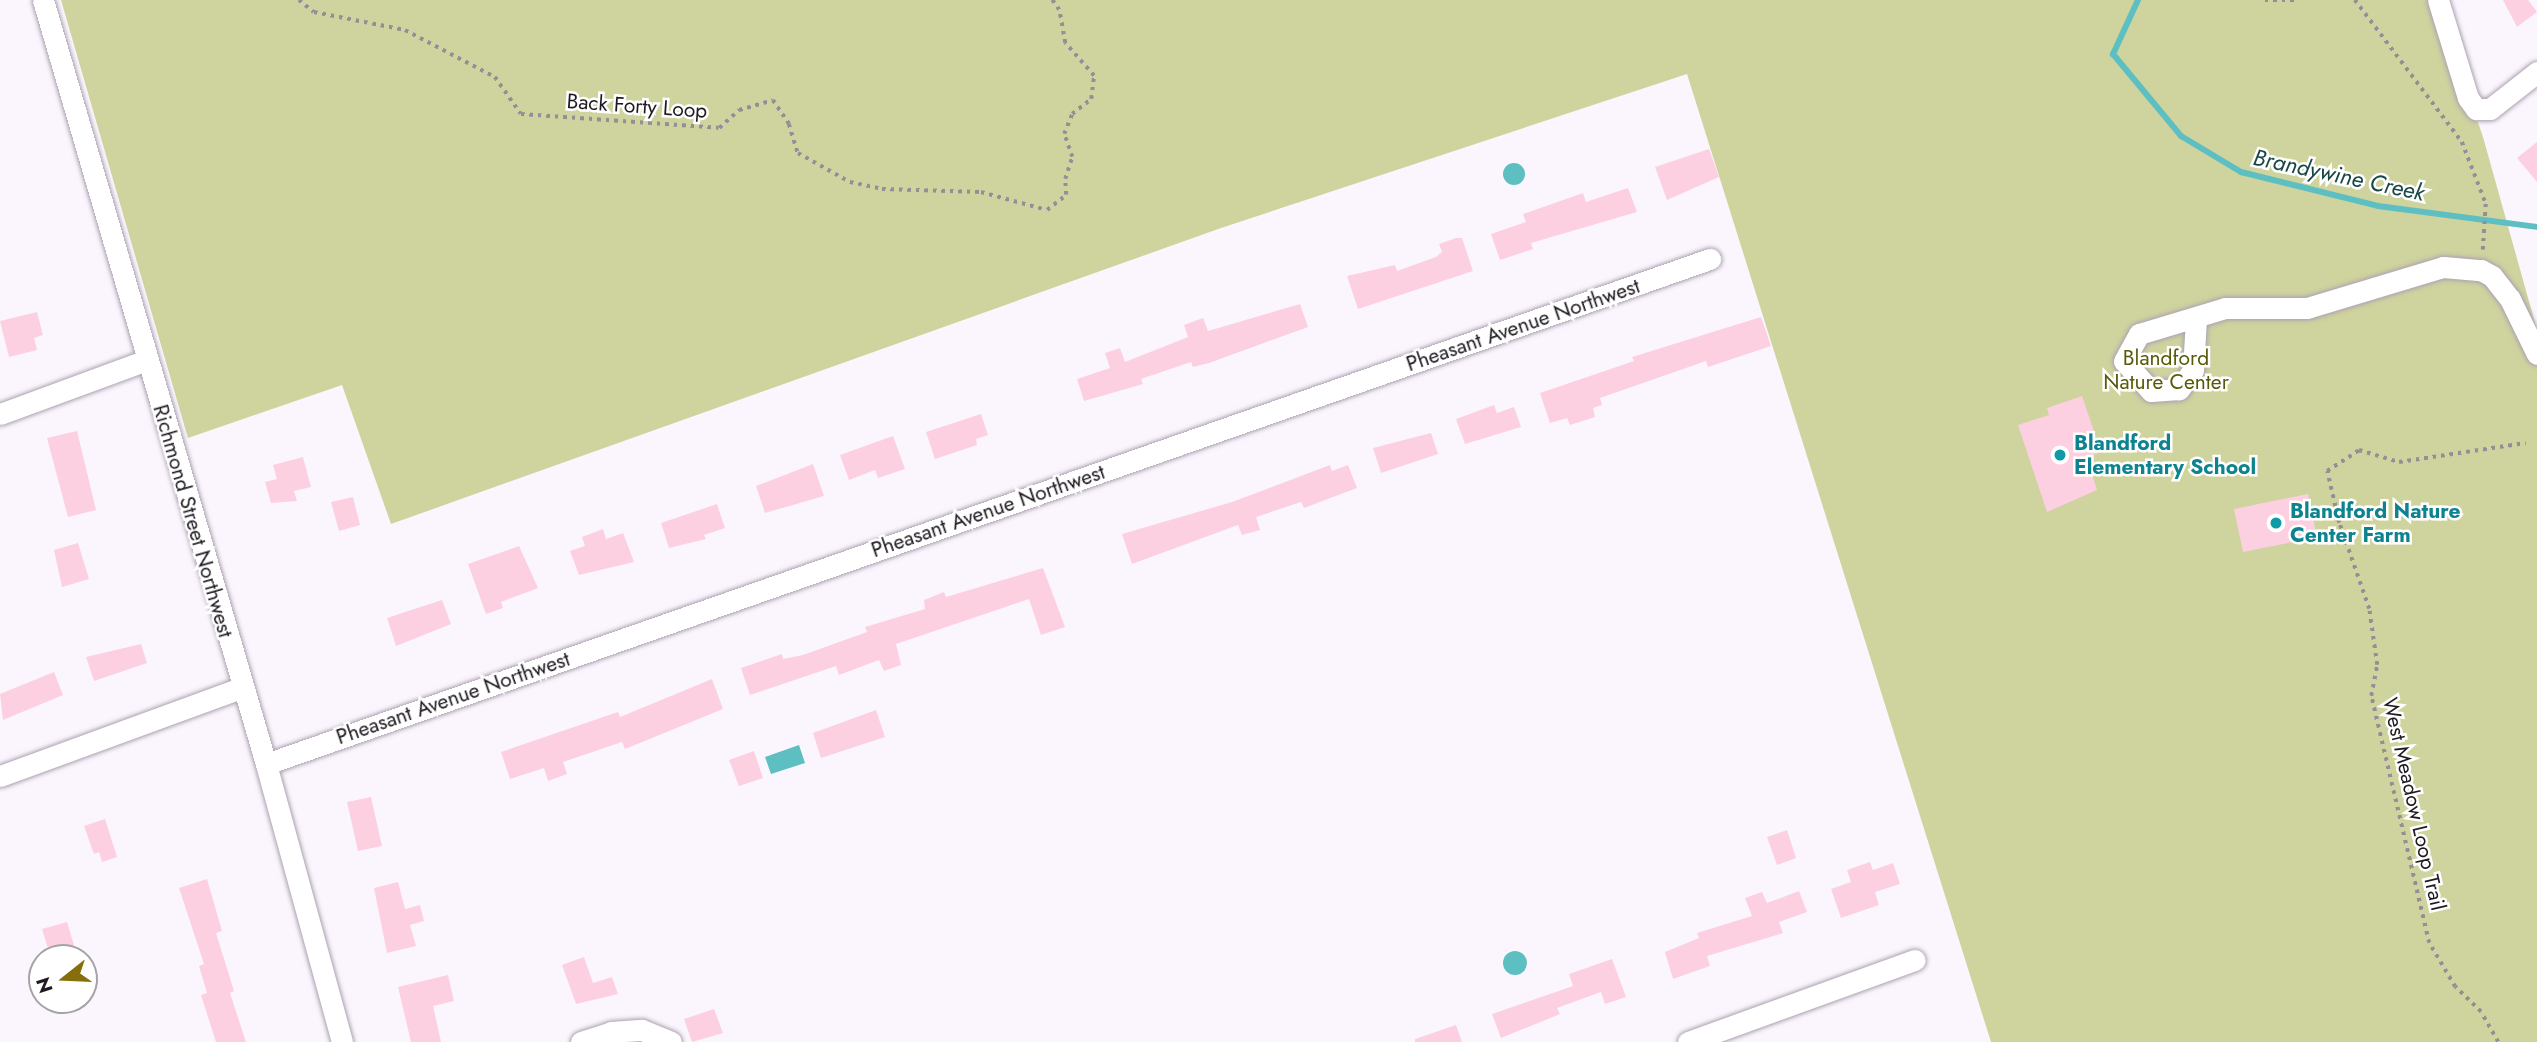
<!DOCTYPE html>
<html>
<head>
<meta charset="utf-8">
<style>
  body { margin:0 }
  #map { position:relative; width:2537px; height:1042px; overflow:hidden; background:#fbf6fd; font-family:Jost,sans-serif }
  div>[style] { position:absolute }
  .green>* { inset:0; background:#cfd39e }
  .water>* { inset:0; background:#5ebfc2 }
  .round { border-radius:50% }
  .stream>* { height:6px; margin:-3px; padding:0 3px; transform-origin:3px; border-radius:3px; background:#5ebfc2 }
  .building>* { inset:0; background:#fcd0e1 }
  .path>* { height:3.5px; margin-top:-1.75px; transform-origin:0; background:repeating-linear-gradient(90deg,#948f96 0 3.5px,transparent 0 8.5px) }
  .roads { filter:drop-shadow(0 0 2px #ada1b2) drop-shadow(0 0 2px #ada1b2) }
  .minor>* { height:21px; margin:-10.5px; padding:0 10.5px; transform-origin:10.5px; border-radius:10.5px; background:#fff }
  .dots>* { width:19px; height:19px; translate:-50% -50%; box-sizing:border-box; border:4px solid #fff; border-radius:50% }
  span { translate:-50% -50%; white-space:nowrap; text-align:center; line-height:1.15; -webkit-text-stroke:5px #fff; paint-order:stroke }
  .street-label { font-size:21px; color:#1f1a20 }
  .park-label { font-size:21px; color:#575a06 }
  .culture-label { font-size:21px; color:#0d838f; font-weight:700 }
  .left { translate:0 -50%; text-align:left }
  .water-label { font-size:23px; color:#194647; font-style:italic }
  .north { position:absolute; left:28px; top:944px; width:70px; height:70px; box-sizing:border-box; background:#fff; border:2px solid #a5a3a6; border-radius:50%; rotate:252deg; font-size:19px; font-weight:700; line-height:28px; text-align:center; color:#1f1a20 }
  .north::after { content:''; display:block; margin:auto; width:24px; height:32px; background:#856e0b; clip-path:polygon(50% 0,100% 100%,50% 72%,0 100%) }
</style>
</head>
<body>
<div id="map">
  <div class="green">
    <div style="clip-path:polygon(61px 0,2436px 0,2483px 137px,2537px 330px,2537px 1042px,1991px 1042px,1687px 74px,1221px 228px,391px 524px,342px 385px,188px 438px)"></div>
  </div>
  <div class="water">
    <div class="round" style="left:1503px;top:163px;width:22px;height:22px"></div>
    <div style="clip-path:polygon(799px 745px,805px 763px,771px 774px,765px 757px)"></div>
    <div class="round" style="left:1503px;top:951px;width:24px;height:24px"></div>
  </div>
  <div class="stream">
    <div style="left:2138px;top:0;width:60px;rotate:114.8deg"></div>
    <div style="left:2113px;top:54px;width:107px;rotate:50.3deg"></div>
    <div style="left:2181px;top:136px;width:70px;rotate:31deg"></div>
    <div style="left:2241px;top:172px;width:141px;rotate:13.9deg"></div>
    <div style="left:2378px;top:206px;width:160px;rotate:7.5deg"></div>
  </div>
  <div class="building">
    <div style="clip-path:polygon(2503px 0,2528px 0,2537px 12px,2517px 27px)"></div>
    <div style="clip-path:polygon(2537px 142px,2537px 182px,2517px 158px)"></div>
    <div style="clip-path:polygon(1709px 149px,1719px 177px,1667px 200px,1655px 167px)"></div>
    <div style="clip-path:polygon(1628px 188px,1637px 212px,1531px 243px,1533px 249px,1500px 260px,1491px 234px,1526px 222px,1523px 214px,1583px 193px,1586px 202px)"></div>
    <div style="clip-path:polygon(1456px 238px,1462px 238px,1473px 271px,1358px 309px,1347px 276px,1395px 265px,1397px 271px,1436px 257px,1442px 252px,1439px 244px)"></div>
    <div style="clip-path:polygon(1300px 304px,1308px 327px,1209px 363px,1193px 367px,1191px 362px,1141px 379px,1143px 384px,1084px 401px,1077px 379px,1110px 368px,1105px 353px,1120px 348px,1125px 362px,1188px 337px,1184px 325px,1203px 318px,1208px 331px)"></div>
    <div style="clip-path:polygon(37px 312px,43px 335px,34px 338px,37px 350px,9px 357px,0 321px)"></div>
    <div style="clip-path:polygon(1761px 317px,1771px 346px,1708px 367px,1706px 361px,1600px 398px,1602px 405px,1593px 408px,1595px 417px,1570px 425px,1567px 418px,1550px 423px,1540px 393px,1634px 361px,1632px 357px)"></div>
    <div style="clip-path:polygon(2082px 396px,2101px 452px,2086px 457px,2097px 490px,2047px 512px,2018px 425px,2049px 415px,2047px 408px)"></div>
    <div style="clip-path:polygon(1494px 405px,1497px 413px,1514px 407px,1521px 427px,1465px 444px,1456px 419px)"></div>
    <div style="clip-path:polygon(981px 414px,988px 435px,976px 439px,977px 445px,935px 459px,926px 432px)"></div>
    <div style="clip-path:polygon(77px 431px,96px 510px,68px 517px,47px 438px)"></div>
    <div style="clip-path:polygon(1431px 433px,1438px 454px,1381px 473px,1373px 448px)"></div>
    <div style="clip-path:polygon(893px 436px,905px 469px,878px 478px,875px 470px,849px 480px,840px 455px)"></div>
    <div style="clip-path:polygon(303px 457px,311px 487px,294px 491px,297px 501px,271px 503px,265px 482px,277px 479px,273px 465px)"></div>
    <div style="clip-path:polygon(813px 464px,824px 496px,765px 513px,756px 486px)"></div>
    <div style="clip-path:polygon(1330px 465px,1332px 471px,1348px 465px,1357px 488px,1304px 508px,1301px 502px,1256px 517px,1260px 530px,1242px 535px,1238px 525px,1132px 564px,1122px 534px,1232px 502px)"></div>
    <div style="clip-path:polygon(2308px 494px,2317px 537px,2243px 552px,2234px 509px)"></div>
    <div style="clip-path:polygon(353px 497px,360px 525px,339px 531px,331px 502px)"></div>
    <div style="clip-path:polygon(717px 504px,725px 528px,704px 535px,706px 539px,669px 548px,661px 523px)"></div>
    <div style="clip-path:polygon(603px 529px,606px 539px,623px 533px,634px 562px,579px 575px,570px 551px,585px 546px,582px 537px)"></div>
    <div style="clip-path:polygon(78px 543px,89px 579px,62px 587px,54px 550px)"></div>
    <div style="clip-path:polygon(519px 546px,538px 588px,501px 602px,503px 608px,486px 614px,468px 564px)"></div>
    <div style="clip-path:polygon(1043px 568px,1065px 627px,1041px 635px,1029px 599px,896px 644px,901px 665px,884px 671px,879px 660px,839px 675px,836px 666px,750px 695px,741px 668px,782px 654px,783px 659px,803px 655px,867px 632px,865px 627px,925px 609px,924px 600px,944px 592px,946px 597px)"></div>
    <div style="clip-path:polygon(442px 600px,451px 624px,396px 646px,387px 618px)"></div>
    <div style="clip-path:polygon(141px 644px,147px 663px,94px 681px,86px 657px)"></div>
    <div style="clip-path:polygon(54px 672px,63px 695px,3px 720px,0 694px)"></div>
    <div style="clip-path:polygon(712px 679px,723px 709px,625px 749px,622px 742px,563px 762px,567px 774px,548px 781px,544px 768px,510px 779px,501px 752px,618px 712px,620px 717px)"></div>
    <div style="clip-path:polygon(876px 710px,885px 737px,821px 758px,813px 733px)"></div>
    <div style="clip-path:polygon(754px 751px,763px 778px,739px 786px,729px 760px)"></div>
    <div style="clip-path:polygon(371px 797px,382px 846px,358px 851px,347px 802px)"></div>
    <div style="clip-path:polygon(105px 819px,117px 857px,102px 862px,99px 852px,94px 854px,84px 826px)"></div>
    <div style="clip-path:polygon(1787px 830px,1796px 858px,1777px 865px,1767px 837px)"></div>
    <div style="clip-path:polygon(1870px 862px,1873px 870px,1893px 863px,1900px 884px,1875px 892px,1879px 905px,1841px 918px,1831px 889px,1851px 882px,1847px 870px)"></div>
    <div style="clip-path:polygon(207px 879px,222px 931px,216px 933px,234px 991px,230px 993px,246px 1042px,216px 1042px,201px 995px,207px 993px,199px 966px,204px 964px,179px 888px)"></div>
    <div style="clip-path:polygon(398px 882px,405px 909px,420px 905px,424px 921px,410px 925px,416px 946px,387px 953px,374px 888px)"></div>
    <div style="clip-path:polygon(1799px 891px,1807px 912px,1779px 922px,1783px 933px,1707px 956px,1710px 966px,1673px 979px,1665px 952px,1699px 938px,1697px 933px,1752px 916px,1745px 898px,1762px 892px,1767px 903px)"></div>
    <div style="clip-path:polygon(67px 922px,78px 958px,51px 958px,42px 929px)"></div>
    <div style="clip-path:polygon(584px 957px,593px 983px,612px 977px,618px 994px,576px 1004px,562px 965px)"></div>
    <div style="clip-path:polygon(1612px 959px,1626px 997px,1605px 1004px,1601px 992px,1557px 1008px,1560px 1014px,1501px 1038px,1492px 1014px,1573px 986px,1569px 974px)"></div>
    <div style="clip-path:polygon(448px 975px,454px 1001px,433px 1006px,441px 1042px,411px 1042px,398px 987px)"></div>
    <div style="clip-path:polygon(714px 1009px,723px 1033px,692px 1042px,684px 1019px)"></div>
    <div style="clip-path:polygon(1456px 1025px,1462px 1042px,1415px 1042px,1415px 1039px)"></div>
  </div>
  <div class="path">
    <div style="left:299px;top:0;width:19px;rotate:39deg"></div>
    <div style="left:314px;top:12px;width:93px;rotate:11.2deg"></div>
    <div style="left:405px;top:30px;width:102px;rotate:27.6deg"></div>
    <div style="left:495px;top:77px;width:45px;rotate:54.9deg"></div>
    <div style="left:521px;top:114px;width:198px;rotate:4deg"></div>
    <div style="left:719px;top:128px;width:27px;rotate:-42deg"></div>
    <div style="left:739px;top:110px;width:35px;rotate:-16deg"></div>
    <div style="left:773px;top:100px;width:29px;rotate:56deg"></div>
    <div style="left:789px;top:124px;width:30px;rotate:73deg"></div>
    <div style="left:798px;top:153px;width:60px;rotate:29.1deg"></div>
    <div style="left:850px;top:182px;width:33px;rotate:12deg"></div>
    <div style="left:882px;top:189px;width:99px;rotate:1.7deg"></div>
    <div style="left:981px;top:192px;width:68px;rotate:15.3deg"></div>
    <div style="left:1047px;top:210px;width:24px;rotate:-38deg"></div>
    <div style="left:1066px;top:195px;width:16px;rotate:-94deg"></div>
    <div style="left:1065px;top:179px;width:23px;rotate:-72deg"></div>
    <div style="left:1072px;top:157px;width:24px;rotate:-109deg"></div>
    <div style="left:1064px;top:134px;width:22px;rotate:-68deg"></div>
    <div style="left:1072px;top:114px;width:24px;rotate:-38deg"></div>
    <div style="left:1091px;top:99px;width:23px;rotate:-83deg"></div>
    <div style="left:1094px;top:76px;width:44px;rotate:-131.3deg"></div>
    <div style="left:1065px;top:43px;width:34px;rotate:-100deg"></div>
    <div style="left:1059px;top:10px;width:12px;rotate:-125deg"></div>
    <div style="left:2265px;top:0;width:30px"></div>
    <div style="left:2355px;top:0;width:178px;rotate:53deg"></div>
    <div style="left:2462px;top:142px;width:66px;rotate:68.8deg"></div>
    <div style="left:2486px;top:204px;width:46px;rotate:93.7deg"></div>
    <div style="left:2498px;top:1042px;width:34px;rotate:-120deg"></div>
    <div style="left:2481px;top:1012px;width:36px;rotate:-136deg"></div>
    <div style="left:2455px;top:987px;width:51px;rotate:-120.6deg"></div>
    <div style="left:2429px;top:943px;width:254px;rotate:-103.2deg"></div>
    <div style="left:2371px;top:696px;width:32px;rotate:-79deg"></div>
    <div style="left:2377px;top:665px;width:57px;rotate:-98.1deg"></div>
    <div style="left:2369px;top:609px;width:91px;rotate:-109.2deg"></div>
    <div style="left:2339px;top:523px;width:53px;rotate:-103deg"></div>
    <div style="left:2327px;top:471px;width:38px;rotate:-33deg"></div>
    <div style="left:2359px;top:450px;width:42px;rotate:16.7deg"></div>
    <div style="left:2399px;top:462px;width:128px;rotate:-8.5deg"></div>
  </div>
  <div class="roads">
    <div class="minor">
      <div style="left:43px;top:0;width:796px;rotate:73.73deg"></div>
      <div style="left:266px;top:764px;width:288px;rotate:74.7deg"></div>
      <div style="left:2438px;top:0;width:102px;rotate:73deg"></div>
      <div style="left:2468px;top:98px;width:14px;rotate:54deg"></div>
      <div style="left:2476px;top:109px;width:14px"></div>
      <div style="left:2490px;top:109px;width:60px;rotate:-38.2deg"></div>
      <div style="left:2196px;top:319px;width:51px;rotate:93.4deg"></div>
      <div style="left:2193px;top:370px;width:24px;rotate:126deg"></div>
      <div style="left:2179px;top:389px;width:28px;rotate:176deg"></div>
      <div style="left:2151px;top:391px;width:40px;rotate:-132deg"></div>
      <div style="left:2124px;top:361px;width:31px;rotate:-61deg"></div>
      <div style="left:2139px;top:334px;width:90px;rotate:-16.8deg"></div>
      <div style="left:2225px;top:308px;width:82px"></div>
      <div style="left:2307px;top:308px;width:142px;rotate:-16.8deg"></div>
      <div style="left:2443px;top:267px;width:38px;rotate:5deg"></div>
      <div style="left:2481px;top:270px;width:13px;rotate:29deg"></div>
      <div style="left:2492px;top:276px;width:29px;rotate:52deg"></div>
      <div style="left:2510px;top:299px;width:61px;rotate:63.9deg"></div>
      <div style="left:0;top:414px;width:157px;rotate:-20.2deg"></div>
      <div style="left:266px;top:764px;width:1530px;rotate:-19.28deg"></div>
      <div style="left:0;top:776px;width:257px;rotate:-20.1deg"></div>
      <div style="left:581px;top:1042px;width:32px;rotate:-18deg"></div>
      <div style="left:611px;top:1032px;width:31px;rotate:-4deg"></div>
      <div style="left:642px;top:1030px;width:31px;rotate:22deg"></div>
      <div style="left:1688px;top:1042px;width:241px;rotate:-19.9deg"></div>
    </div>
  </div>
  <div class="dots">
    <div style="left:2060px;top:455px;background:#0f9aa8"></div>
    <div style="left:2276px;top:523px;background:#0f9aa8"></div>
  </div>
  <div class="street-label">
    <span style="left:637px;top:106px;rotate:4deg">Back Forty Loop</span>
    <span style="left:1523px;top:325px;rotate:-19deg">Pheasant Avenue Northwest</span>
    <span style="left:988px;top:511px;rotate:-19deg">Pheasant Avenue Northwest</span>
    <span style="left:193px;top:521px;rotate:74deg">Richmond Street Northwest</span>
    <span style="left:453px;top:698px;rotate:-19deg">Pheasant Avenue Northwest</span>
    <span style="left:2414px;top:804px;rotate:77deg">West Meadow Loop Trail</span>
  </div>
  <div class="park-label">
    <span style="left:2166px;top:370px">Blandford<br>Nature Center</span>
  </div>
  <div class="culture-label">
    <span class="left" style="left:2074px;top:455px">Blandford<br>Elementary School</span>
    <span class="left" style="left:2290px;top:523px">Blandford Nature<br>Center Farm</span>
  </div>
  <div class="water-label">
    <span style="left:2339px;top:175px;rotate:12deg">Brandywine Creek</span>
  </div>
  <div class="north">N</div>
</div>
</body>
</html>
